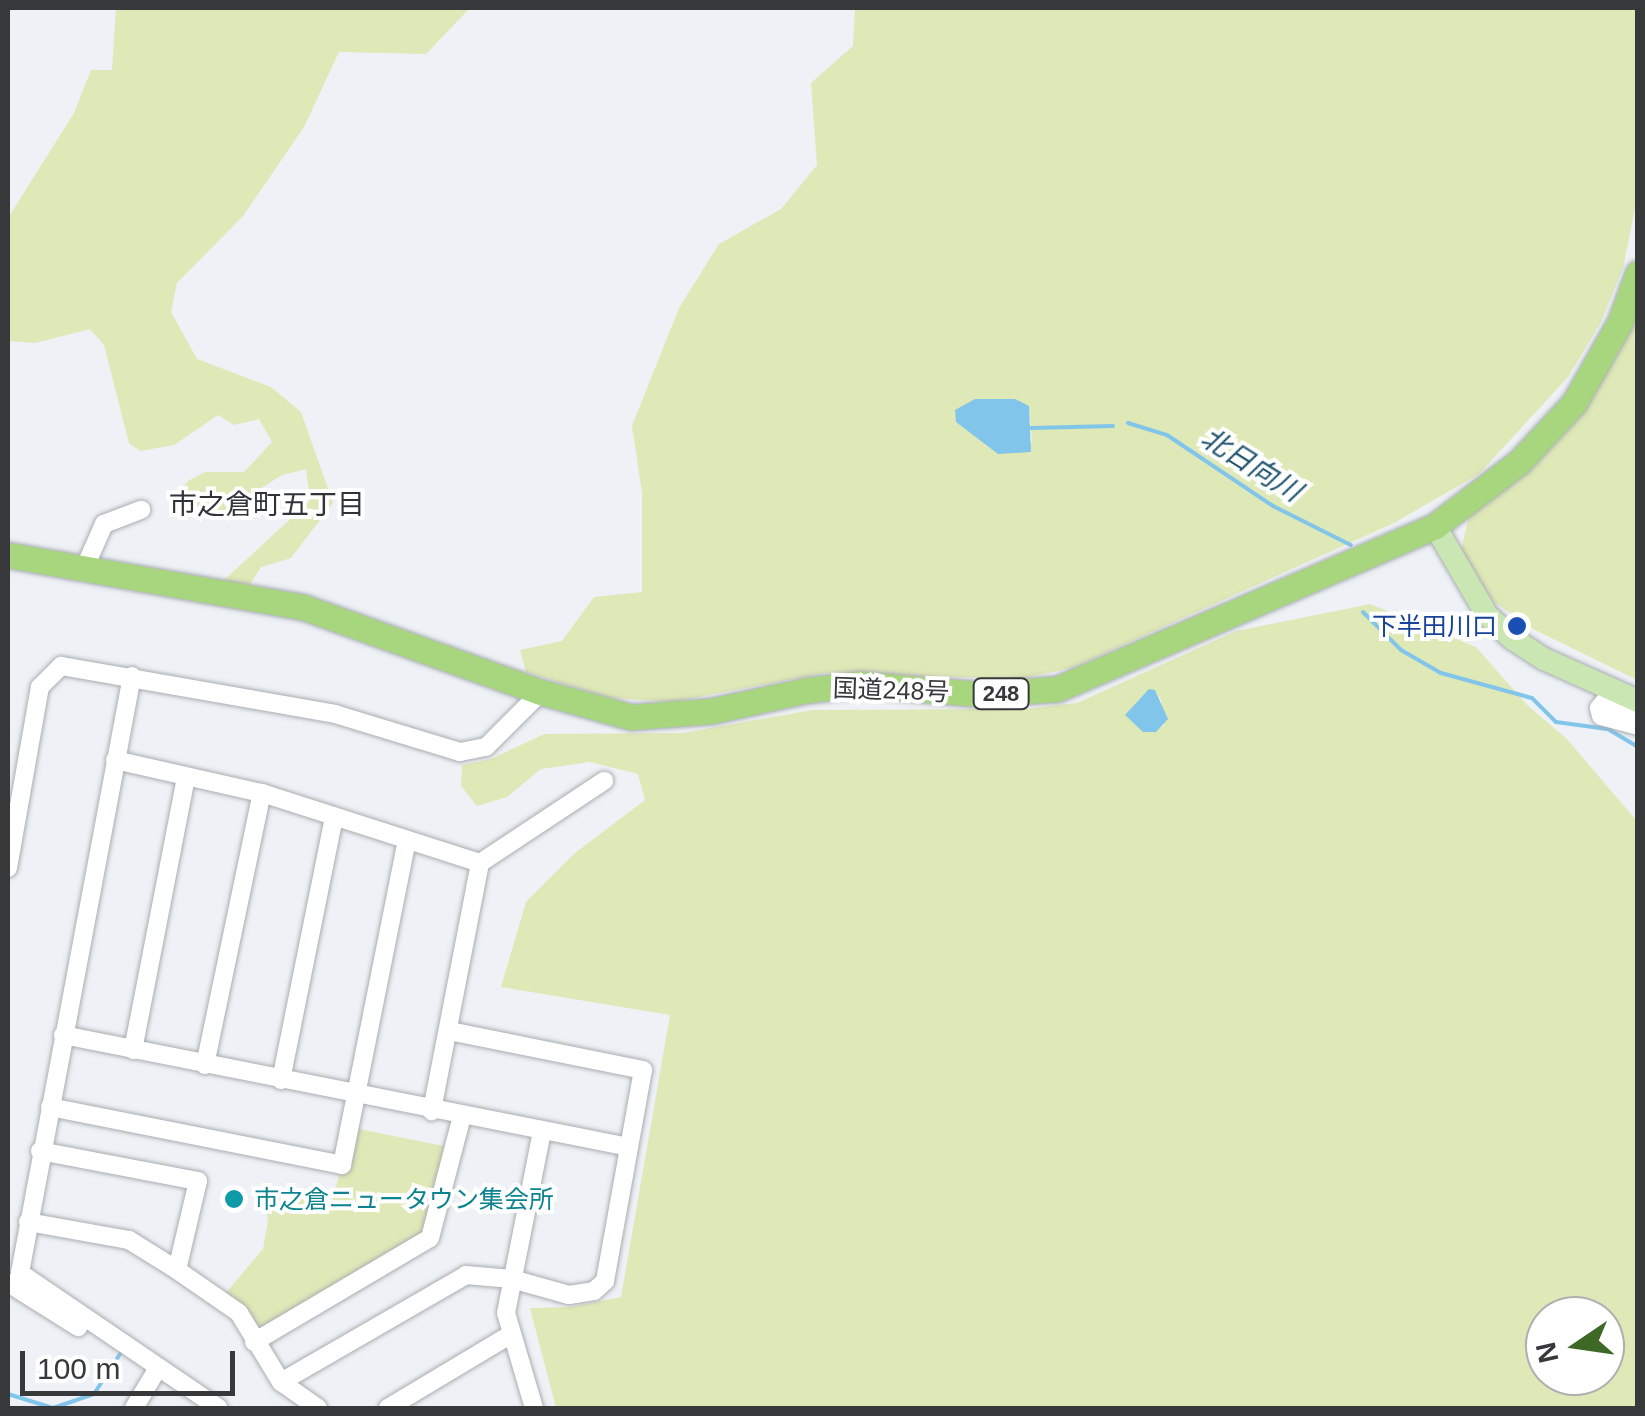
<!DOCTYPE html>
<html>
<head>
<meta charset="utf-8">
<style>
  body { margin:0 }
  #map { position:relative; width:1645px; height:1416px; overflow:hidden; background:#eef2f6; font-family:Helvetica,"Noto Sans JP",sans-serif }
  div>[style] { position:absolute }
  .green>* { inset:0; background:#dfe8b7 }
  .water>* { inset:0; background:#82c5ea }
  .stream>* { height:4px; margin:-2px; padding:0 2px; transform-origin:2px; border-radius:2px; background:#82c5ea }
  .roads { filter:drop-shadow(0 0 2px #a9adb1) drop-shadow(0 0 2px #a9adb1) }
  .minor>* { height:18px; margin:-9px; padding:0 9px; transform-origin:9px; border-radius:9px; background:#fff }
  .major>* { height:22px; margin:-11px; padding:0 11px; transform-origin:11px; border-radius:11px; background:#cae6b2 }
  .highway>* { height:25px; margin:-12.5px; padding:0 12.5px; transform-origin:12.5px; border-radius:12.5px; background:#a7d67f }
  .dots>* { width:28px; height:28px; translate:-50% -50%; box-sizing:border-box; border:5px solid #fff; border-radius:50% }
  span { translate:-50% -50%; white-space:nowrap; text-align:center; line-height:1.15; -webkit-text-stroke:8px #fff; paint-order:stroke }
  .shield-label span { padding:2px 8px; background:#fff; border:2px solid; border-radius:8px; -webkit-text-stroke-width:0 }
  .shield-label { font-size:22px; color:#363839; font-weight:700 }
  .transit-label { font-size:25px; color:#164399 }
  .right { translate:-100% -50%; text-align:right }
  .street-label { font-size:25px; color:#363839 }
  .culture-label { font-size:25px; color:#0d838f }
  .left { translate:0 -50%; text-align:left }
  .water-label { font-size:28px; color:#20546e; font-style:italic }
  .neighbourhood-label { font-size:28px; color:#303337 }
  .frame { position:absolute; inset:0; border:10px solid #363839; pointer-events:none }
  .north { position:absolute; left:1525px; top:1296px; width:100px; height:100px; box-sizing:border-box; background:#fff; border:2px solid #afafb0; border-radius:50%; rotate:257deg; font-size:28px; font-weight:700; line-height:40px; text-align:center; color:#363839 }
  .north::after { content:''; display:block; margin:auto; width:35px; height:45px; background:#3e6825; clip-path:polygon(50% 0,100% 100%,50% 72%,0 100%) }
  .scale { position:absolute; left:20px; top:1351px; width:215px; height:45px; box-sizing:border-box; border:5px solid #363839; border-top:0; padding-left:12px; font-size:30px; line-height:35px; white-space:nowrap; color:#363839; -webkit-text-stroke:8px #fff; paint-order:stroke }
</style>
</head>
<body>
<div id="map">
  <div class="green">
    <div style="clip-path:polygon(116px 8px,470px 8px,426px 54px,339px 52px,304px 127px,243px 216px,177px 283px,171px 312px,197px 359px,271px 387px,301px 412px,333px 503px,291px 558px,261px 567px,249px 586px,223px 581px,310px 501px,306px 469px,282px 475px,218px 515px,172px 513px,173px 500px,188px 481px,205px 472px,244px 472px,272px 442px,259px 419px,234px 425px,218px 415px,174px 445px,140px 451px,129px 443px,104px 345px,90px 329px,35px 343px,8px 341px,8px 218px,74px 113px,91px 70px,112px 70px)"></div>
    <div style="clip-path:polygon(evenodd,855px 8px,1637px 8px,1637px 199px,1623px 268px,1601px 322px,1568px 377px,1479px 474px,1394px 523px,1072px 668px,1019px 679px,825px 673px,672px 702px,609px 698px,526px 672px,520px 650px,562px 641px,594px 597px,642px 592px,642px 493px,632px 426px,679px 308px,719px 244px,781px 209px,817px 165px,811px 83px,853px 46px,855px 8px,1029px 406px,1032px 442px,985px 446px,1029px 406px)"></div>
    <div style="clip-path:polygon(1637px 305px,1637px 680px,1533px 629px,1494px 602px,1461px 550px,1469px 516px,1527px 466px)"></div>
    <div style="clip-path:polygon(evenodd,1370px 604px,1476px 647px,1527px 705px,1567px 739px,1636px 820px,1637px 1408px,556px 1408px,530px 1308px,569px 1307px,621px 1297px,670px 1015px,501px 987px,526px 902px,575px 853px,645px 800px,638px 774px,590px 762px,541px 769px,507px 797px,477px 806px,461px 786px,462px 765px,491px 759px,544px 734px,683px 733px,812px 710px,1025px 709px,1077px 703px,1236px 631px,1370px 604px,1149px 690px,1155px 690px,1161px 700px,1164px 726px,1143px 732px,1149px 690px,1370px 604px,1545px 1316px,1605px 1316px,1605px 1376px,1545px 1376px,1545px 1316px)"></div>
    <div style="clip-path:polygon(359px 1129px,454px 1148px,430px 1238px,254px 1342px,220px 1300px,263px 1249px,268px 1221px,262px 1186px,331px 1205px,340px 1172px,349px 1171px)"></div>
  </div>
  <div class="water">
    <div style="clip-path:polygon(975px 399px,1015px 399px,1029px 406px,1031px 452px,998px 454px,956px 422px,955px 410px)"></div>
    <div style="clip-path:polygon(1149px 689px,1155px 690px,1168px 719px,1156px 732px,1143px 732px,1125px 715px)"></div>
  </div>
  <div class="stream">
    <div style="left:1128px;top:423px;width:41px;rotate:17.1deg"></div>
    <div style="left:1167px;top:435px;width:128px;rotate:33.8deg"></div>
    <div style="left:1273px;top:506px;width:87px;rotate:26.6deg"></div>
    <div style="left:1031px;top:428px;width:82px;rotate:-1.4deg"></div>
    <div style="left:1363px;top:612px;width:54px;rotate:45deg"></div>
    <div style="left:1401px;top:650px;width:46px;rotate:29.9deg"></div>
    <div style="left:1441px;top:673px;width:94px;rotate:15.4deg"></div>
    <div style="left:1532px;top:698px;width:34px;rotate:45deg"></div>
    <div style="left:1556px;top:722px;width:52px;rotate:7.7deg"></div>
    <div style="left:1608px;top:729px;width:35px;rotate:31deg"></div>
    <div style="left:8px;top:1394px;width:47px;rotate:17.3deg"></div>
    <div style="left:53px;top:1408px;width:43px;rotate:-18.9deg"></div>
    <div style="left:94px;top:1394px;width:51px;rotate:-56.9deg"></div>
  </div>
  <div class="roads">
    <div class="minor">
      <div style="left:85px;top:567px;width:47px;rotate:-66.2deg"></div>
      <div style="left:104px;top:524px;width:40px;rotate:-21deg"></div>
      <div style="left:132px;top:676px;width:607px;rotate:100.63deg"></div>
      <div style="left:20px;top:1273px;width:240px;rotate:34.2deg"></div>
      <div style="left:1638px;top:717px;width:37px;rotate:-154deg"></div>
      <div style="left:1605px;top:701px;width:9px;rotate:131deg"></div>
      <div style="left:1599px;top:708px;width:8px;rotate:76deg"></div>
      <div style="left:1601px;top:716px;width:38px;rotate:15deg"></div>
      <div style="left:115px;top:760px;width:151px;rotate:12.7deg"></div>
      <div style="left:262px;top:793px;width:229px;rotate:17.8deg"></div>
      <div style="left:480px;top:863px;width:253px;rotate:101deg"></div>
      <div style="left:480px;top:863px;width:149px;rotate:-33.5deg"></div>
      <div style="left:8px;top:868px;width:184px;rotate:-80deg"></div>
      <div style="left:40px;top:687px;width:30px;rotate:-45deg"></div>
      <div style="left:61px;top:666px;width:278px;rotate:9.9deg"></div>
      <div style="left:335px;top:714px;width:131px;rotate:16.9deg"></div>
      <div style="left:460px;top:752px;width:26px;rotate:-11deg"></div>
      <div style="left:486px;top:747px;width:78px;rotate:-45deg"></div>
      <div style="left:63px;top:1035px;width:577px;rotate:11.19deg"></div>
      <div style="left:133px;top:1050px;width:278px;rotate:-79deg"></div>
      <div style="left:205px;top:1065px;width:278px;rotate:-78.2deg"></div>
      <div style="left:281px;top:1080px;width:269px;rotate:-78.6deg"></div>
      <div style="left:50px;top:1107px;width:298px;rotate:11.2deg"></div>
      <div style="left:342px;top:1165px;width:330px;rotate:-78.7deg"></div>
      <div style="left:40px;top:1151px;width:161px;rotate:10.8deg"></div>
      <div style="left:198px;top:1181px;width:91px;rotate:103.3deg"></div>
      <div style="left:28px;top:1222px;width:103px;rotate:10.1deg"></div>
      <div style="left:129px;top:1240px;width:57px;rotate:32deg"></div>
      <div style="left:177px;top:1270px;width:75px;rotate:34.7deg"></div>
      <div style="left:239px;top:1313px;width:81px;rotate:58.7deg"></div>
      <div style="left:281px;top:1382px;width:45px;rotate:35.1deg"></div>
      <div style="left:8px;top:1283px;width:83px;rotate:32.2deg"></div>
      <div style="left:254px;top:1342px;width:204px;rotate:-30.6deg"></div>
      <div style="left:430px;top:1238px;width:126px;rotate:-75.3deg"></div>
      <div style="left:281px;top:1382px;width:214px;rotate:-30deg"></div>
      <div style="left:466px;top:1275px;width:46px;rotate:5deg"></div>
      <div style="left:512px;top:1279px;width:59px;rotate:15.7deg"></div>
      <div style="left:569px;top:1295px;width:25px;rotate:-9deg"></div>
      <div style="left:594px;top:1291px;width:15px;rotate:-42deg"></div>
      <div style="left:605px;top:1281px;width:214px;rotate:-79.8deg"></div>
      <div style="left:643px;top:1070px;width:198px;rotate:-168.6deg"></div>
      <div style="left:134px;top:1408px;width:47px;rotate:-59deg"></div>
      <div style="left:388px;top:1408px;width:142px;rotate:-30.9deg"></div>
      <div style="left:534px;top:1408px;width:99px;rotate:-106.4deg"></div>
      <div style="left:506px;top:1313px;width:185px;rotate:-78.8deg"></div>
    </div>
    <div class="major">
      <div style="left:1435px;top:526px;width:103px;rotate:59.7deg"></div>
      <div style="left:1487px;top:615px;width:35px;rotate:43deg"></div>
      <div style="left:1513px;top:639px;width:37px;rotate:33deg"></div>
      <div style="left:1544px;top:659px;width:103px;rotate:24.1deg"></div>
    </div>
    <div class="highway">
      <div style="left:8px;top:555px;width:300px;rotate:10deg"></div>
      <div style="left:303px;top:607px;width:253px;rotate:19.7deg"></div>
      <div style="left:541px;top:692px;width:93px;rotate:15.5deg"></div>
      <div style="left:631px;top:717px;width:80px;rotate:-4.3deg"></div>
      <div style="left:711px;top:711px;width:98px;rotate:-12.3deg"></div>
      <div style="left:807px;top:690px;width:53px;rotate:-6.5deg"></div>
      <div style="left:860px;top:684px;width:118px;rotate:4.8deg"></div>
      <div style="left:978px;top:694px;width:79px;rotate:-3.6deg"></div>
      <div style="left:1057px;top:689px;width:412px;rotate:-23.3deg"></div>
      <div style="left:1435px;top:526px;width:106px;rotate:-37.3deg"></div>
      <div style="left:1519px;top:462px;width:81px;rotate:-47deg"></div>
      <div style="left:1574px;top:403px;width:93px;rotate:-60.4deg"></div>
      <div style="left:1620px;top:322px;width:52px;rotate:-69.8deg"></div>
    </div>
  </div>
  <div class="dots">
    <div style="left:1517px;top:626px;background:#1a4fb4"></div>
    <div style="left:234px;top:1199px;background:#0f9aa8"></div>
  </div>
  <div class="shield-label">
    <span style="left:1001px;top:694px">248</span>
  </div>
  <div class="transit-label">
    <span class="right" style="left:1497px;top:626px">下半田川口</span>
  </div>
  <div class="street-label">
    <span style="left:891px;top:690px;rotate:2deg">国道248号</span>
  </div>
  <div class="culture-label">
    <span class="left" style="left:254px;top:1199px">市之倉ニュータウン集会所</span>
  </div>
  <div class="water-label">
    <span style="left:1251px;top:465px;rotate:32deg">北日向川</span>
  </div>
  <div class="neighbourhood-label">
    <span style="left:267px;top:505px">市之倉町五丁目</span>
  </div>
  <div class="frame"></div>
  <div class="north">N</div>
  <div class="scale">100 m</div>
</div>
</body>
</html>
